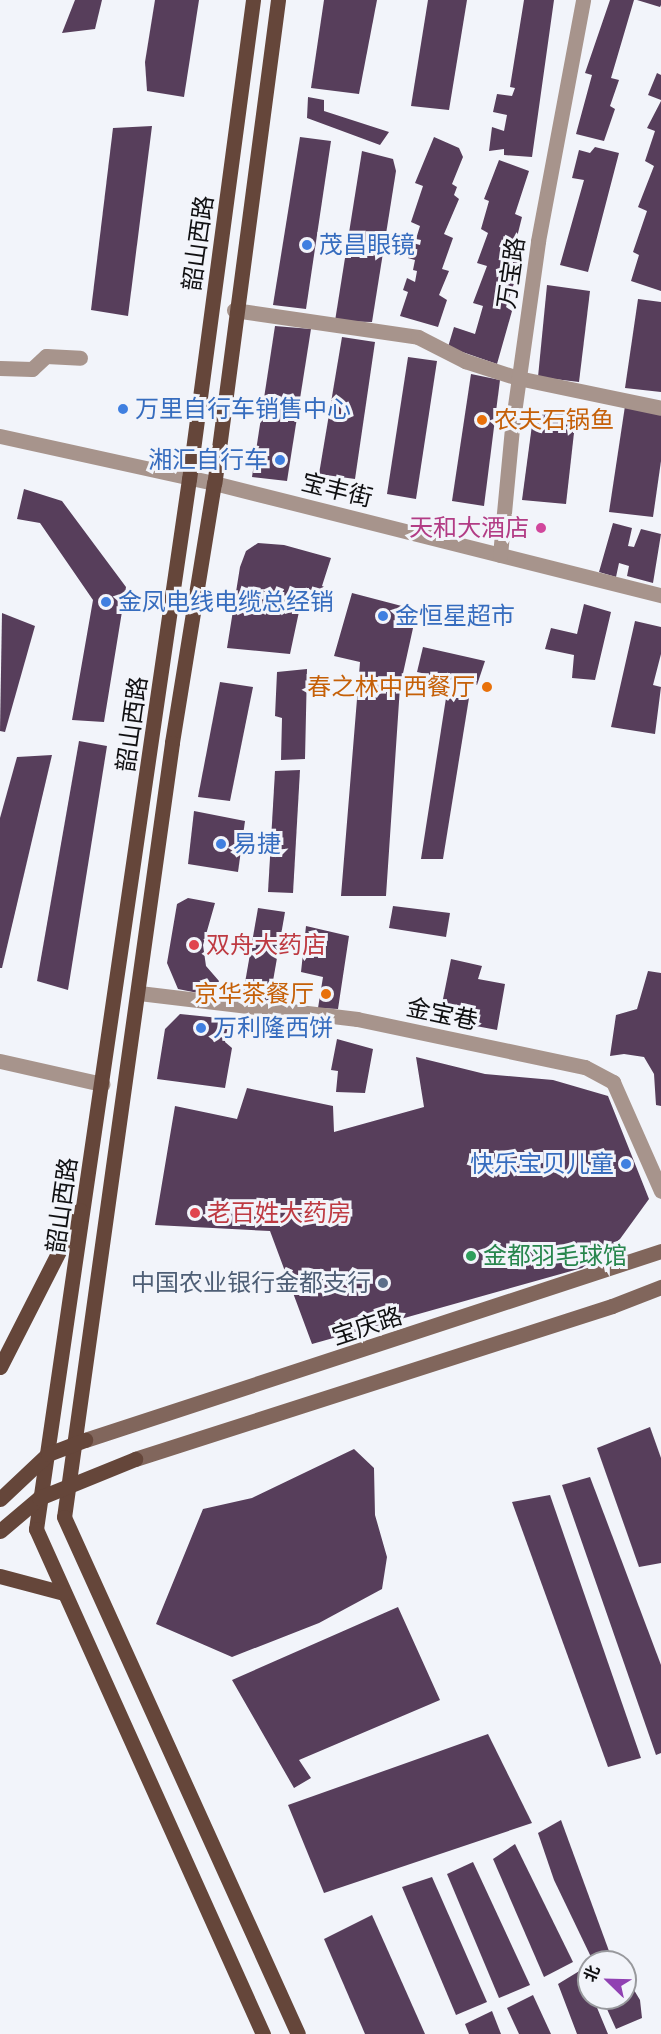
<!DOCTYPE html>
<html>
<head>
<meta charset="utf-8">
<style>
  body { margin:0 }
  #map { position:relative; width:661px; height:2034px; overflow:hidden; background:#f2f4fa; font-family:Jost,"Noto Sans SC",sans-serif }
  div>[style] { position:absolute }
  .building>* { inset:0; background:#573e5b }
  .street>* { height:15px; margin:-7.5px; padding:0 7.5px; transform-origin:7.5px; border-radius:7.5px; background:#a7948c }
  .secondary>* { height:15px; margin:-7.5px; padding:0 7.5px; transform-origin:7.5px; border-radius:7.5px; background:#81665c }
  .primary>* { height:15px; margin:-7.5px; padding:0 7.5px; transform-origin:7.5px; border-radius:7.5px; background:#65463a }
  .dots>* { width:16px; height:16px; translate:-50% -50%; box-sizing:border-box; border:3px solid #f2f4fa; border-radius:50% }
  span { translate:-50% -50%; white-space:nowrap; text-align:center; line-height:1.15; -webkit-text-stroke:6px #f2f4fa; paint-order:stroke }
  .street-label { font-size:24px; color:#101012 }
  .shop-label { font-size:24px; color:#366cbe }
  .left { translate:0 -50%; text-align:left }
  .right { translate:-100% -50%; text-align:right }
  .food-label { font-size:24px; color:#c56008 }
  .hotel-label { font-size:24px; color:#b23c85 }
  .health-label { font-size:24px; color:#be3a42 }
  .leisure-label { font-size:24px; color:#27864d }
  .service-label { font-size:24px; color:#4e5e75 }
  .north { position:absolute; left:577px; top:1950px; width:60px; height:60px; box-sizing:border-box; background:#f2f4fa; border:2px solid #98999d; border-radius:50%; rotate:293deg; font-size:16px; font-weight:700; line-height:24px; text-align:center; color:#101012 }
  .north::after { content:''; display:block; margin:auto; width:21px; height:27px; background:#9041b2; clip-path:polygon(50% 0,100% 100%,50% 72%,0 100%) }
</style>
</head>
<body>
<div id="map">
  <div class="building">
    <div style="clip-path:polygon(75px 0,102px 0,95px 29px,62px 33px)"></div>
    <div style="clip-path:polygon(155px 0,199px 0,184px 97px,147px 91px,145px 62px)"></div>
    <div style="clip-path:polygon(324px 0,377px 0,359px 94px,311px 88px)"></div>
    <div style="clip-path:polygon(428px 0,467px 0,449px 110px,411px 106px)"></div>
    <div style="clip-path:polygon(524px 0,554px 0,532px 157px,504px 155px,504px 149px,489px 151px,492px 127px,504px 131px,507px 115px,493px 112px,497px 94px,512px 96px,515px 88px,510px 87px)"></div>
    <div style="clip-path:polygon(610px 0,634px 0,611px 78px,619px 80px,610px 106px,615px 109px,604px 141px,576px 134px,592px 75px,585px 73px)"></div>
    <div style="clip-path:polygon(637px 0,661px 0,661px 5px,660px 7px)"></div>
    <div style="clip-path:polygon(657px 73px,661px 75px,661px 100px,648px 95px)"></div>
    <div style="clip-path:polygon(308px 97px,324px 100px,324px 111px,389px 132px,380px 145px,307px 118px)"></div>
    <div style="clip-path:polygon(661px 101px,661px 291px,631px 281px,639px 255px,633px 252px,647px 211px,638px 207px,654px 166px,645px 161px,655px 131px,647px 128px)"></div>
    <div style="clip-path:polygon(152px 126px,128px 316px,91px 310px,113px 128px)"></div>
    <div style="clip-path:polygon(300px 137px,331px 141px,306px 309px,273px 305px)"></div>
    <div style="clip-path:polygon(434px 137px,459px 148px,463px 157px,452px 184px,457px 187px,454px 195px,459px 199px,444px 234px,453px 238px,442px 269px,449px 271px,439px 295px,447px 300px,438px 327px,400px 316px,408px 292px,403px 290px,407px 278px,415px 282px,417px 271px,413px 270px,415px 260px,408px 258px,413px 243px,420px 245px,421px 240px,416px 239px,420px 226px,411px 222px,423px 186px,415px 183px)"></div>
    <div style="clip-path:polygon(595px 147px,619px 153px,588px 272px,560px 265px,584px 180px,572px 178px,579px 150px,590px 153px)"></div>
    <div style="clip-path:polygon(362px 151px,393px 159px,396px 171px,372px 322px,335px 321px)"></div>
    <div style="clip-path:polygon(499px 160px,529px 171px,515px 214px,522px 217px,514px 249px,525px 251px,506px 307px,512px 311px,497px 364px,448px 347px,454px 327px,475px 334px,483px 306px,473px 303px,487px 266px,477px 263px,488px 233px,481px 229px,489px 201px,484px 199px)"></div>
    <div style="clip-path:polygon(547px 285px,590px 291px,579px 382px,538px 377px)"></div>
    <div style="clip-path:polygon(638px 299px,661px 302px,661px 392px,625px 388px)"></div>
    <div style="clip-path:polygon(275px 326px,311px 329px,287px 481px,252px 477px)"></div>
    <div style="clip-path:polygon(342px 337px,375px 342px,355px 479px,319px 474px)"></div>
    <div style="clip-path:polygon(408px 357px,437px 361px,416px 499px,387px 494px)"></div>
    <div style="clip-path:polygon(471px 374px,500px 380px,484px 506px,452px 501px)"></div>
    <div style="clip-path:polygon(625px 406px,661px 411px,661px 461px,653px 517px,609px 512px)"></div>
    <div style="clip-path:polygon(534px 410px,576px 415px,566px 504px,522px 500px)"></div>
    <div style="clip-path:polygon(24px 489px,62px 501px,126px 587px,104px 722px,72px 720px,93px 600px,40px 523px,17px 519px)"></div>
    <div style="clip-path:polygon(613px 523px,632px 528px,628px 546px,634px 547px,641px 529px,661px 534px,653px 583px,627px 576px,629px 566px,619px 563px,616px 577px,599px 572px)"></div>
    <div style="clip-path:polygon(258px 543px,284px 545px,331px 558px,322px 586px,333px 591px,326px 612px,300px 607px,290px 654px,227px 648px,240px 567px,246px 551px)"></div>
    <div style="clip-path:polygon(352px 593px,417px 610px,400px 687px,386px 896px,341px 896px,360px 662px,334px 656px)"></div>
    <div style="clip-path:polygon(584px 604px,611px 612px,595px 680px,572px 678px,574px 655px,545px 649px,551px 628px,577px 634px)"></div>
    <div style="clip-path:polygon(2px 613px,35px 626px,5px 732px,0 731px)"></div>
    <div style="clip-path:polygon(635px 621px,661px 627px,661px 654px,653px 685px,661px 687px,655px 734px,611px 727px)"></div>
    <div style="clip-path:polygon(423px 647px,485px 661px,477px 685px,417px 672px)"></div>
    <div style="clip-path:polygon(307px 669px,305px 759px,281px 760px,282px 718px,275px 716px,277px 672px)"></div>
    <div style="clip-path:polygon(220px 682px,253px 687px,230px 801px,198px 797px)"></div>
    <div style="clip-path:polygon(446px 698px,469px 698px,443px 859px,421px 859px)"></div>
    <div style="clip-path:polygon(79px 741px,107px 746px,68px 990px,37px 981px)"></div>
    <div style="clip-path:polygon(52px 755px,2px 968px,0 968px,0 818px,17px 757px)"></div>
    <div style="clip-path:polygon(300px 770px,293px 893px,268px 892px,275px 771px)"></div>
    <div style="clip-path:polygon(194px 811px,245px 821px,238px 872px,188px 864px)"></div>
    <div style="clip-path:polygon(188px 898px,215px 903px,203px 945px,206px 966px,219px 981px,213px 996px,178px 989px,167px 963px,177px 904px)"></div>
    <div style="clip-path:polygon(393px 906px,450px 913px,446px 937px,389px 928px)"></div>
    <div style="clip-path:polygon(258px 908px,285px 912px,269px 1004px,242px 1000px)"></div>
    <div style="clip-path:polygon(306px 926px,349px 936px,338px 1009px,318px 1008px,323px 977px,301px 972px)"></div>
    <div style="clip-path:polygon(451px 959px,482px 966px,478px 979px,505px 984px,497px 1030px,439px 1019px)"></div>
    <div style="clip-path:polygon(648px 971px,661px 973px,661px 1106px,656px 1105px,654px 1074px,644px 1057px,624px 1054px,610px 1056px,616px 1015px,637px 1009px)"></div>
    <div style="clip-path:polygon(180px 1014px,229px 1019px,225px 1042px,232px 1048px,225px 1088px,157px 1079px,165px 1029px)"></div>
    <div style="clip-path:polygon(337px 1039px,373px 1049px,365px 1093px,336px 1092px,338px 1071px,331px 1070px)"></div>
    <div style="clip-path:polygon(416px 1057px,485px 1074px,553px 1080px,608px 1096px,649px 1199px,620px 1239px,582px 1268px,312px 1344px,270px 1231px,155px 1225px,175px 1106px,237px 1119px,247px 1088px,333px 1106px,334px 1132px,424px 1107px)"></div>
    <div style="clip-path:polygon(650px 1427px,661px 1458px,661px 1563px,639px 1567px,597px 1448px)"></div>
    <div style="clip-path:polygon(354px 1449px,374px 1468px,375px 1515px,387px 1557px,382px 1589px,319px 1623px,232px 1657px,156px 1624px,203px 1509px,252px 1498px)"></div>
    <div style="clip-path:polygon(590px 1477px,661px 1665px,661px 1753px,656px 1755px,562px 1485px)"></div>
    <div style="clip-path:polygon(550px 1495px,641px 1758px,608px 1767px,512px 1502px)"></div>
    <div style="clip-path:polygon(398px 1607px,440px 1700px,299px 1760px,311px 1778px,294px 1788px,232px 1680px)"></div>
    <div style="clip-path:polygon(488px 1734px,532px 1823px,324px 1893px,288px 1805px)"></div>
    <div style="clip-path:polygon(561px 1820px,609px 1951px,591px 1957px,554px 1880px,538px 1833px)"></div>
    <div style="clip-path:polygon(515px 1844px,573px 1962px,544px 1977px,493px 1859px)"></div>
    <div style="clip-path:polygon(473px 1862px,530px 1985px,499px 1998px,447px 1874px)"></div>
    <div style="clip-path:polygon(432px 1877px,487px 2002px,456px 2015px,402px 1887px)"></div>
    <div style="clip-path:polygon(372px 1915px,425px 2034px,365px 2034px,324px 1939px)"></div>
    <div style="clip-path:polygon(581px 1970px,589px 1998px,593px 1998px,608px 2034px,577px 2034px,558px 1984px)"></div>
    <div style="clip-path:polygon(625px 1975px,640px 2000px,642px 2018px,616px 2029px,602px 1998px,625px 1998px)"></div>
    <div style="clip-path:polygon(533px 1995px,551px 2034px,519px 2034px,507px 2008px)"></div>
    <div style="clip-path:polygon(492px 2011px,501px 2034px,469px 2034px,465px 2024px)"></div>
  </div>
  <div class="street">
    <div style="left:234px;top:310px;width:186px;rotate:8.3deg"></div>
    <div style="left:418px;top:337px;width:53px;rotate:27.1deg"></div>
    <div style="left:465px;top:361px;width:56px;rotate:17.8deg"></div>
    <div style="left:518px;top:378px;width:146px;rotate:11.8deg"></div>
    <div style="left:0;top:368px;width:32px;rotate:2deg"></div>
    <div style="left:32px;top:369px;width:19px;rotate:-43deg"></div>
    <div style="left:46px;top:356px;width:34px;rotate:3deg"></div>
    <div style="left:0;top:436px;width:219px;rotate:12.4deg"></div>
    <div style="left:214px;top:483px;width:461px;rotate:14.1deg"></div>
    <div style="left:500px;top:555px;width:129px;rotate:-84.6deg"></div>
    <div style="left:512px;top:427px;width:188px;rotate:-82deg"></div>
    <div style="left:538px;top:241px;width:245px;rotate:-79.4deg"></div>
    <div style="left:139px;top:993px;width:220px;rotate:6.8deg"></div>
    <div style="left:357px;top:1019px;width:233px;rotate:11.9deg"></div>
    <div style="left:585px;top:1067px;width:32px;rotate:28deg"></div>
    <div style="left:613px;top:1082px;width:119px;rotate:66.2deg"></div>
    <div style="left:0;top:1061px;width:105px;rotate:12.7deg"></div>
  </div>
  <div class="secondary">
    <div style="left:85px;top:1440px;width:606px;rotate:-18.17deg"></div>
    <div style="left:135px;top:1459px;width:501px;rotate:-17.78deg"></div>
    <div style="left:612px;top:1306px;width:53px;rotate:-21.2deg"></div>
  </div>
  <div class="primary">
    <div style="left:253px;top:0;width:483px;rotate:97.6deg"></div>
    <div style="left:189px;top:479px;width:1061px;rotate:98.29deg"></div>
    <div style="left:36px;top:1529px;width:554px;rotate:65.8deg"></div>
    <div style="left:278px;top:0;width:487px;rotate:97.5deg"></div>
    <div style="left:214px;top:483px;width:263px;rotate:99.2deg"></div>
    <div style="left:172px;top:743px;width:781px;rotate:97.94deg"></div>
    <div style="left:64px;top:1517px;width:567px;rotate:65.65deg"></div>
    <div style="left:0;top:1367px;width:176px;rotate:-63deg"></div>
    <div style="left:0;top:1499px;width:66px;rotate:-43.2deg"></div>
    <div style="left:48px;top:1454px;width:40px;rotate:-21deg"></div>
    <div style="left:0;top:1531px;width:51px;rotate:-40.2deg"></div>
    <div style="left:39px;top:1498px;width:104px;rotate:-22.1deg"></div>
    <div style="left:0;top:1576px;width:66px;rotate:14.9deg"></div>
  </div>
  <div class="dots">
    <div style="left:307px;top:245px;background:#3f7fe0"></div>
    <div style="left:123px;top:409px;background:#3f7fe0"></div>
    <div style="left:482px;top:420px;background:#e8710a"></div>
    <div style="left:280px;top:460px;background:#3f7fe0"></div>
    <div style="left:541px;top:528px;background:#d1479c"></div>
    <div style="left:106px;top:602px;background:#3f7fe0"></div>
    <div style="left:383px;top:616px;background:#3f7fe0"></div>
    <div style="left:487px;top:687px;background:#e8710a"></div>
    <div style="left:221px;top:844px;background:#3f7fe0"></div>
    <div style="left:194px;top:945px;background:#e0444e"></div>
    <div style="left:326px;top:994px;background:#e8710a"></div>
    <div style="left:201px;top:1028px;background:#3f7fe0"></div>
    <div style="left:626px;top:1164px;background:#3f7fe0"></div>
    <div style="left:195px;top:1213px;background:#e0444e"></div>
    <div style="left:471px;top:1256px;background:#2e9e5b"></div>
    <div style="left:383px;top:1283px;background:#5c6f8a"></div>
  </div>
  <div class="street-label">
    <span style="left:198px;top:243px;rotate:-82deg">韶山西路</span>
    <span style="left:511px;top:273px;rotate:-82deg">万宝路</span>
    <span style="left:337px;top:490px;rotate:14deg">宝丰街</span>
    <span style="left:132px;top:724px;rotate:-82deg">韶山西路</span>
    <span style="left:442px;top:1014px;rotate:12deg">金宝巷</span>
    <span style="left:62px;top:1205px;rotate:-82deg">韶山西路</span>
    <span style="left:367px;top:1326px;rotate:-18deg">宝庆路</span>
  </div>
  <div class="shop-label">
    <span class="left" style="left:319px;top:245px">茂昌眼镜</span>
    <span class="left" style="left:135px;top:409px">万里自行车销售中心</span>
    <span class="right" style="left:268px;top:460px">湘汇自行车</span>
    <span class="left" style="left:118px;top:602px">金凤电线电缆总经销</span>
    <span class="left" style="left:395px;top:616px">金恒星超市</span>
    <span class="left" style="left:233px;top:844px">易捷</span>
    <span class="left" style="left:213px;top:1028px">万利隆西饼</span>
    <span class="right" style="left:614px;top:1164px">快乐宝贝儿童</span>
  </div>
  <div class="food-label">
    <span class="left" style="left:494px;top:420px">农夫石锅鱼</span>
    <span class="right" style="left:475px;top:687px">春之林中西餐厅</span>
    <span class="right" style="left:314px;top:994px">京华茶餐厅</span>
  </div>
  <div class="hotel-label">
    <span class="right" style="left:529px;top:528px">天和大酒店</span>
  </div>
  <div class="health-label">
    <span class="left" style="left:206px;top:945px">双舟大药店</span>
    <span class="left" style="left:207px;top:1213px">老百姓大药房</span>
  </div>
  <div class="leisure-label">
    <span class="left" style="left:483px;top:1256px">金都羽毛球馆</span>
  </div>
  <div class="service-label">
    <span class="right" style="left:371px;top:1283px">中国农业银行金都支行</span>
  </div>
  <div class="north">北</div>
</div>
</body>
</html>
